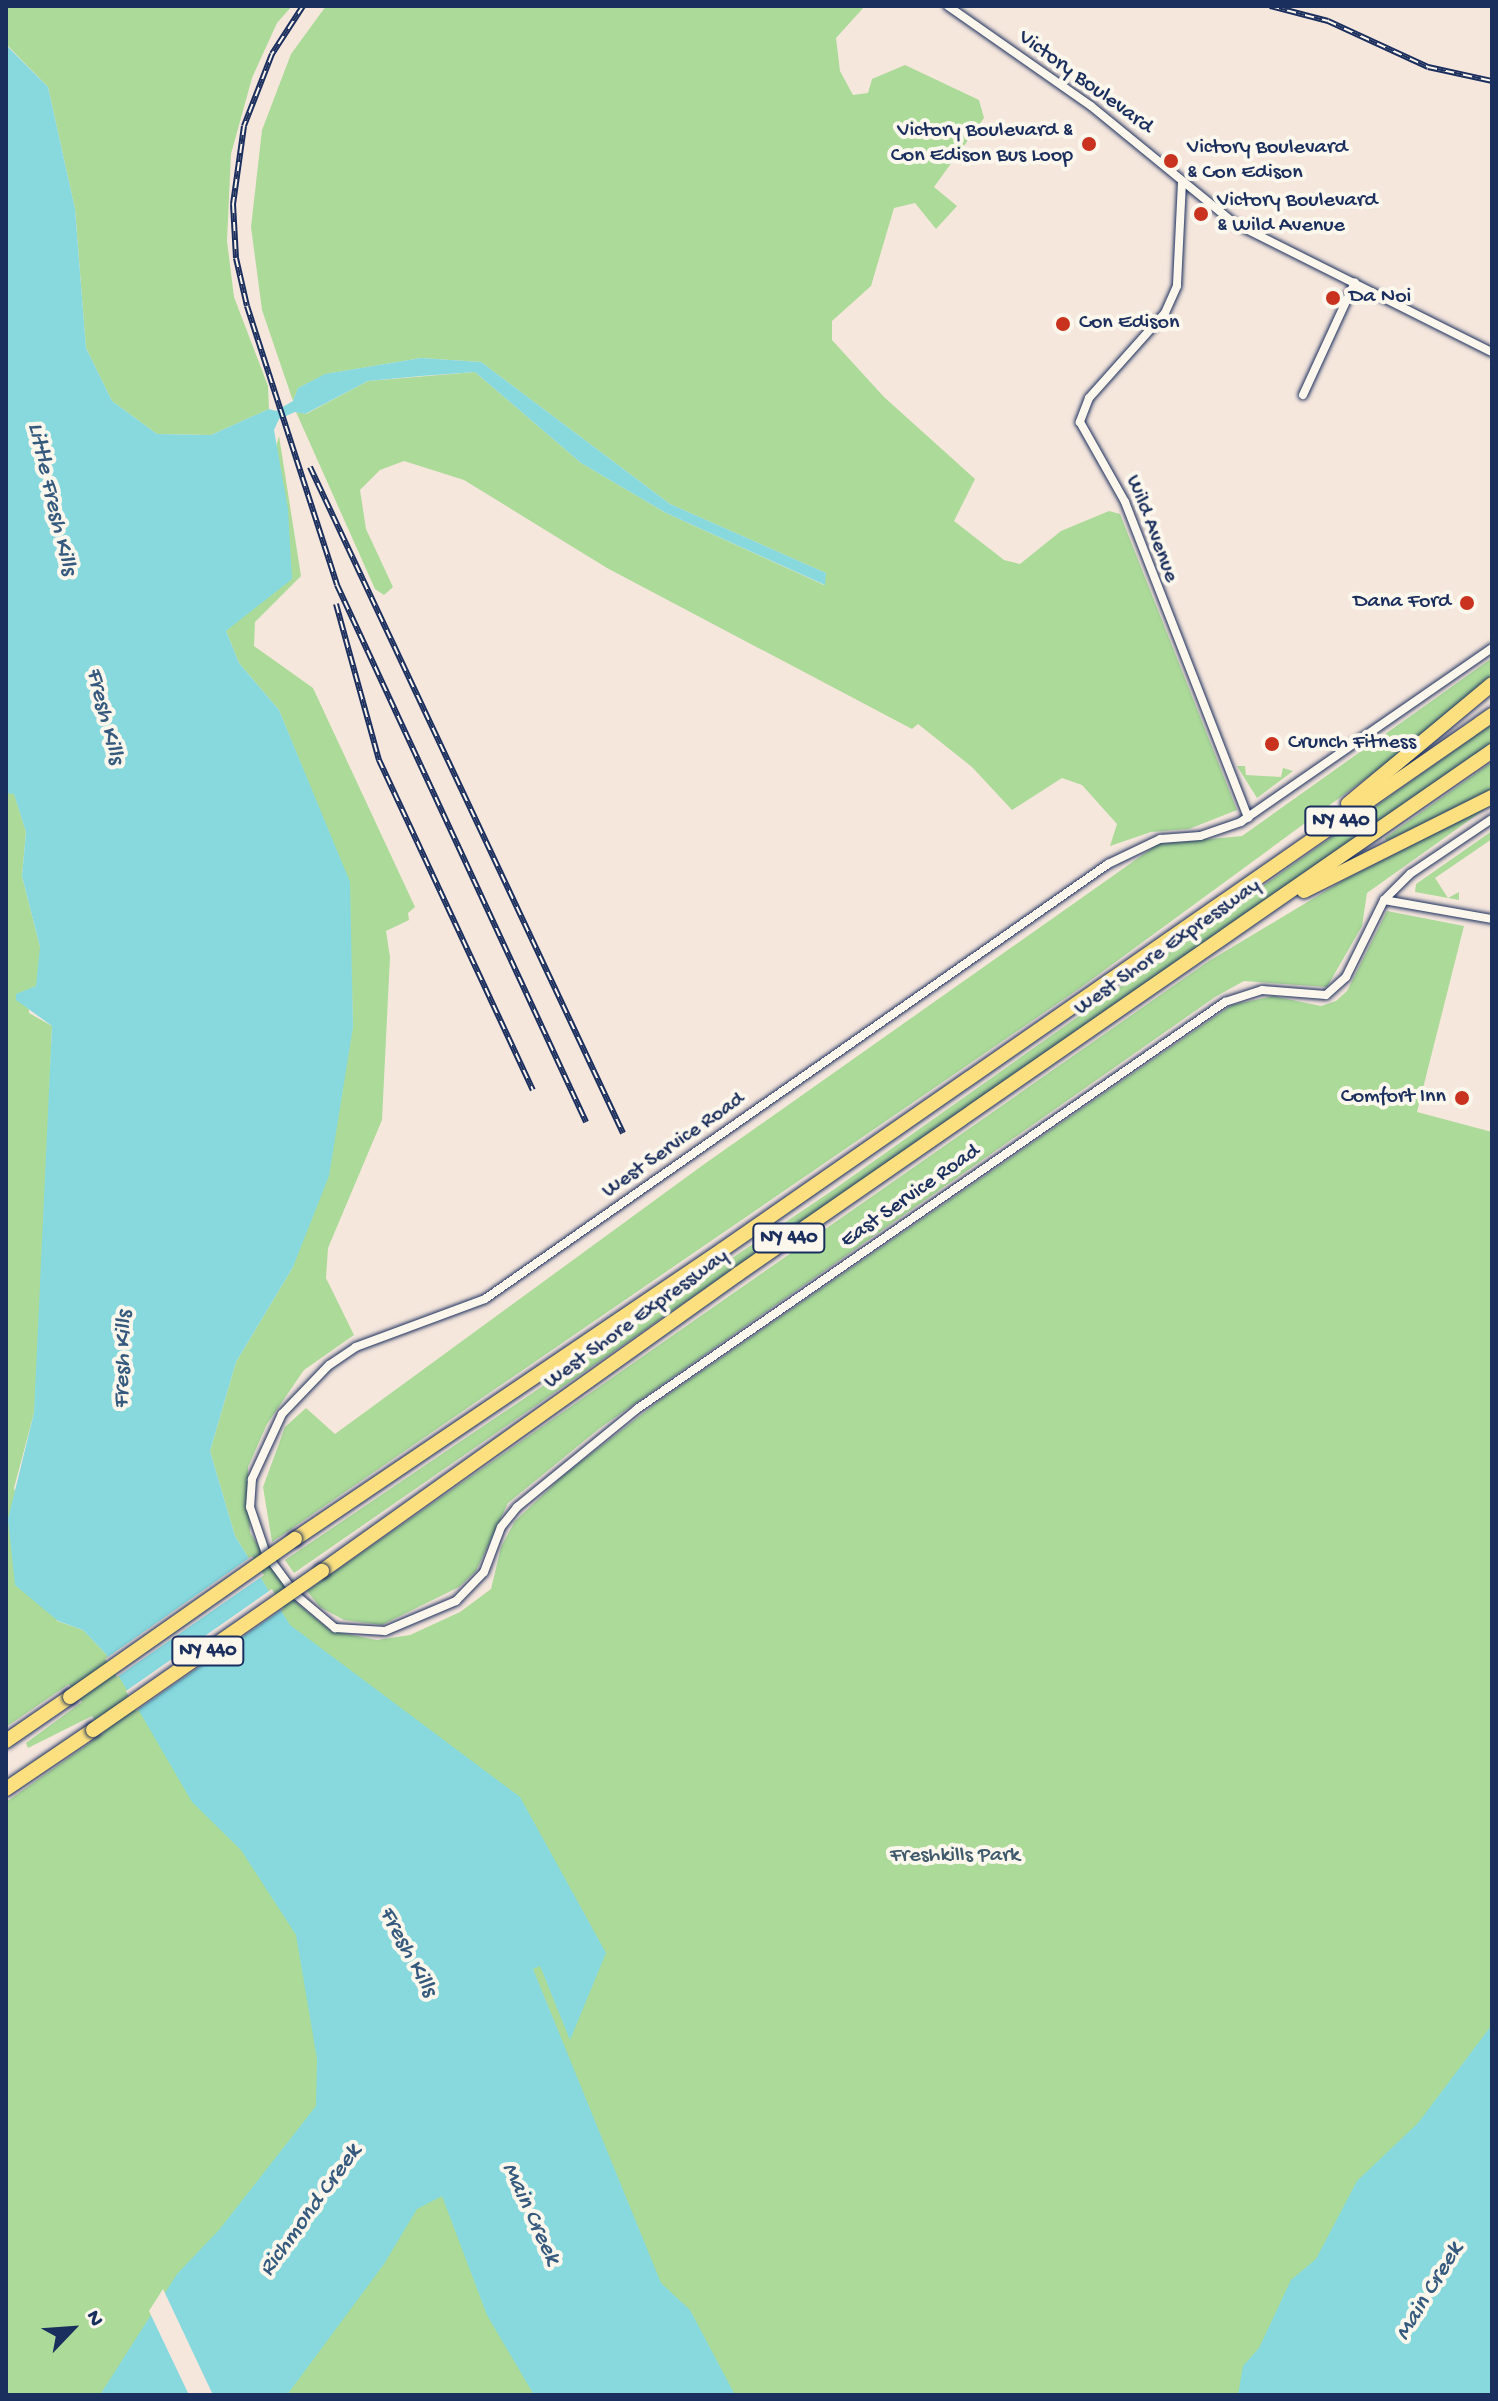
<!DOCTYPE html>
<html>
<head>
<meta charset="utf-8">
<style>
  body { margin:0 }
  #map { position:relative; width:1498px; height:2401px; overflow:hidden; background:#f6e7dd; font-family:"Gochi Hand",sans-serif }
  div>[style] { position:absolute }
  .green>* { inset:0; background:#acda99 }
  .water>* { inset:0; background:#87d9de }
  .pier>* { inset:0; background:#f6e7dd }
  .roads { filter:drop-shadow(0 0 2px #1b2f5e) drop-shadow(0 0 2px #1b2f5e) }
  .street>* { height:8px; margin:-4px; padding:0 4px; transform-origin:4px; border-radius:4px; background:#fbf7ec }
  .highway>* { height:14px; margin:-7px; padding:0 7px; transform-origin:7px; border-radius:7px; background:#fce080 }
  .rail>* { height:6px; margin-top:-3px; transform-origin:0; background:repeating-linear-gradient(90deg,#fbf7ec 0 9px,#1b2f5e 0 18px); box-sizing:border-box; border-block:2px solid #1b2f5e }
  .bridges { filter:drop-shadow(0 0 2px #1b2f5e) drop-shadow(0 0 2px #1b2f5e) }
  .highway-bridge>* { height:14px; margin:-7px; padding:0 7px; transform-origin:7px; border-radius:7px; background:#fce080 }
  .dots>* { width:22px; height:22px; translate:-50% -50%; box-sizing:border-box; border:4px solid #fbf7ec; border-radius:50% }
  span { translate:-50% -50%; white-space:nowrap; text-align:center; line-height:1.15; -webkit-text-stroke:8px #fbf7ec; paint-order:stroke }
  .shield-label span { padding:2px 6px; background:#fbf7ec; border:2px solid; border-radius:6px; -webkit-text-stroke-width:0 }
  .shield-label { font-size:20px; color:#1b2f5e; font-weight:700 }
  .street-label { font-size:22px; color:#1b2f5e }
  .poi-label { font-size:22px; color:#1b2f5e }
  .right { translate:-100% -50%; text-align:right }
  .left { translate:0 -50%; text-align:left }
  .park-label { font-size:22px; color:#3f5a6d }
  .water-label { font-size:24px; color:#365a7e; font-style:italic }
  .frame { position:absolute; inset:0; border:8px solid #1b2f5e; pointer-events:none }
  .north { position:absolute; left:32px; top:2289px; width:80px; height:80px; -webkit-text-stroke:6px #fbf7ec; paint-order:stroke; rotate:65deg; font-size:22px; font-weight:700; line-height:32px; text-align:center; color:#1b2f5e }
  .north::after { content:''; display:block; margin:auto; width:28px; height:36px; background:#1b2f5e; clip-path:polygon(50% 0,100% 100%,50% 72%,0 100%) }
</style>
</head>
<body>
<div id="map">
  <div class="green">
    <div style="clip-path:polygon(6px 6px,292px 6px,277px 23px,252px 78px,231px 154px,227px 241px,234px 297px,268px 386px,269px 409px,211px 435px,157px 434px,112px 401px,86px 348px,75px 209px,48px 87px,6px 44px)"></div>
    <div style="clip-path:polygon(326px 6px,865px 6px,836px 38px,840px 71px,853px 95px,868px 93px,872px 79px,905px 65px,979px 100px,984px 118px,934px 187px,957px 206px,936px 229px,915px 203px,894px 208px,871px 286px,832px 321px,832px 340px,884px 397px,975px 479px,954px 521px,1004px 560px,1020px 564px,1061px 531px,1109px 511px,1120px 514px,1237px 810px,1189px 829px,1151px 832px,1110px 846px,1117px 824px,1082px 785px,1062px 778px,1012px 810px,972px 767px,918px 724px,912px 729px,607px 568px,464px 480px,404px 461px,380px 470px,360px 490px,366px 529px,393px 587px,384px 595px,375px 589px,296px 412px,306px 414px,368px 381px,475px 372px,581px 463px,666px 513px,824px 585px,826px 573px,670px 504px,481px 362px,421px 358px,326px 374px,298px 388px,293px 401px,262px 310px,251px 227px,262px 130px,291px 54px)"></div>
    <div style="clip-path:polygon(279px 436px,301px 576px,255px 622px,254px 646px,313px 688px,415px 907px,408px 913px,409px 920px,386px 931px,390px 957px,382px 1120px,328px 1248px,326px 1278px,354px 1335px,304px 1370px,267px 1424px,248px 1467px,250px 1533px,296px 1602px,331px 1631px,377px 1640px,410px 1635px,460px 1612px,491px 1589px,501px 1547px,515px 1521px,564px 1475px,659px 1401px,1232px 1005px,1273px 996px,1321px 1006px,1336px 1001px,1347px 991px,1387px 911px,1464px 926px,1417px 1112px,1492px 1132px,1492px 2395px,6px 2395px,6px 1802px,104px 1733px,92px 1716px,28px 1748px,26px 1743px,82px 1702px,69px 1684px,6px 1727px,6px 793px,14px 793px,26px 832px,22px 876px,40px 947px,41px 972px,36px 986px,28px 990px,29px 1013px,52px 1026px,40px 1349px,34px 1413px,14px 1488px,57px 1621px,83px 1630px,106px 1654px,144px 1716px,283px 1614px,235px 1536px,210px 1451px,236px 1362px,293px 1267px,353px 1027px,349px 882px,279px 710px,239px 663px,226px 631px)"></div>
    <div style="clip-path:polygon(1492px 658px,1492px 675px,1420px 739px,1080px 988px,272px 1542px,263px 1487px,285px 1427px,306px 1408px,335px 1434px,703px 1165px,1158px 844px,1242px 836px)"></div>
    <div style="clip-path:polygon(1492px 724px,1492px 743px,294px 1573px,285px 1560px,833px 1190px)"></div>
    <div style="clip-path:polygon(1492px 762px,1492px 794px,1386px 841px,1385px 838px)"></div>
    <div style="clip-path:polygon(1237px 766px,1245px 766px,1246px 775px,1281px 777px,1283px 768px,1293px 771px,1257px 798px)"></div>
    <div style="clip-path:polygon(1492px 804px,1367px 893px,1362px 926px,1327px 987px,1244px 981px,1215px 997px,600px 1428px,508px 1503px,476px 1571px,459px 1587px,382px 1625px,344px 1620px,320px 1607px,307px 1591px,1209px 961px,1344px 880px)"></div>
    <div style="clip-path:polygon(1492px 831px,1492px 839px,1435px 878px,1448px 898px,1459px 892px,1459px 900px,1415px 892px,1416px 884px)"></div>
  </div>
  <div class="water">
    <div style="clip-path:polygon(6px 45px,48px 87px,75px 209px,86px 348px,112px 401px,157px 434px,211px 435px,269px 409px,276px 411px,293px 401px,298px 388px,325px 374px,421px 358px,481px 362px,670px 504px,826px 573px,825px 585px,666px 513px,581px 463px,475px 372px,421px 376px,368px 381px,305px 414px,295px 412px,279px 419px,274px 430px,288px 509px,292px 579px,226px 631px,239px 663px,279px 710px,350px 882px,353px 1027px,329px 1176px,293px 1267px,236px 1362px,210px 1451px,235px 1536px,290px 1625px,520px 1797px,606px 1953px,570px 2040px,540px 1966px,533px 1969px,661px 2283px,690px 2310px,735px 2395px,534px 2395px,487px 2315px,442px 2196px,417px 2209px,384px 2264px,287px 2395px,100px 2395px,177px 2274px,219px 2230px,316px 2106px,317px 2059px,296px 1935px,241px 1850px,192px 1802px,106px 1654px,83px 1630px,58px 1621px,15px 1585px,8px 1519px,34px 1413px,52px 1026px,16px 1000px,16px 994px,36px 986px,40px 947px,22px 876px,26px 832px,14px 794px,6px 793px)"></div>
    <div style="clip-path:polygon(1492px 2007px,1492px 2395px,1238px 2395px,1243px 2366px,1259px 2348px,1291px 2280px,1316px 2259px,1357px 2181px,1418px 2123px,1491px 2026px)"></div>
  </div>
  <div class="pier">
    <div style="clip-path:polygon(252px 1556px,264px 1575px,117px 1677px,105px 1659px)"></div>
    <div style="clip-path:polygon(272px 1589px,284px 1608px,136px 1711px,126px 1691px)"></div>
    <div style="clip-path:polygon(163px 2289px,213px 2395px,189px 2395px,149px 2311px)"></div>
  </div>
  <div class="roads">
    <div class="street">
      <div style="left:948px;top:6px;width:174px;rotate:35deg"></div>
      <div style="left:1091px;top:106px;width:185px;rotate:39.3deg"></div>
      <div style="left:1234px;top:223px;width:288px;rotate:26.6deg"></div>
      <div style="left:1182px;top:182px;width:104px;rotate:92.8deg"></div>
      <div style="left:1177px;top:286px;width:30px;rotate:114deg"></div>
      <div style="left:1165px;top:313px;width:114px;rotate:131.8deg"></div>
      <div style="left:1089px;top:398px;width:26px;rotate:111deg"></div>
      <div style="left:1080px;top:422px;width:92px;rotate:60.6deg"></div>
      <div style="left:1125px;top:502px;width:339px;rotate:68.7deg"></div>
      <div style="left:1303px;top:395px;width:124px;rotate:-65.3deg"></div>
      <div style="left:1492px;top:648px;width:305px;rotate:145.3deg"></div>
      <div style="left:1241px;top:822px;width:43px;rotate:161.1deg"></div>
      <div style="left:1200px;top:836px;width:40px;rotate:175.7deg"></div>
      <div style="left:1160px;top:839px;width:58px;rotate:154.3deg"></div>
      <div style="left:1108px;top:864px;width:760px;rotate:145.08deg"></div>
      <div style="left:485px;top:1299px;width:138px;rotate:159.6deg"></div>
      <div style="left:356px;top:1347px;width:32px;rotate:146deg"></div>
      <div style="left:329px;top:1365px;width:68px;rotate:133.8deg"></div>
      <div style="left:282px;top:1414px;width:72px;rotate:114.8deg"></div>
      <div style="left:252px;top:1479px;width:28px;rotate:94deg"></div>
      <div style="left:250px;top:1507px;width:50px;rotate:71.2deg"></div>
      <div style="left:266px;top:1554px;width:52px;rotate:53.6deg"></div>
      <div style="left:297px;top:1596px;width:50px;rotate:40.1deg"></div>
      <div style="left:335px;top:1628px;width:50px;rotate:3.4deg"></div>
      <div style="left:385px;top:1631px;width:77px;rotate:-22.9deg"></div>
      <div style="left:456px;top:1601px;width:40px;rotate:-46deg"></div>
      <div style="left:484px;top:1572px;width:48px;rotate:-69.3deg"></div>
      <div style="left:501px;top:1527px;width:26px;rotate:-51deg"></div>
      <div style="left:517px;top:1507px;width:155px;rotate:-39.2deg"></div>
      <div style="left:637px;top:1409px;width:715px;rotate:-34.69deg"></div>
      <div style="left:1225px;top:1002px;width:39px;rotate:-18deg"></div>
      <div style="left:1262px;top:990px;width:64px;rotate:4.5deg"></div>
      <div style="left:1326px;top:995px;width:27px;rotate:-42deg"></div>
      <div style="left:1346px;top:977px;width:86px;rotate:-63.7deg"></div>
      <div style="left:1384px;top:900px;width:37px;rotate:-45deg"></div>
      <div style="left:1410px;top:874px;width:99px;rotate:-33.9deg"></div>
      <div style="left:1384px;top:900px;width:110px;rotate:10deg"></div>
    </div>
    <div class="highway">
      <div style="left:1348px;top:804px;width:187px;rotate:-39.8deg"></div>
      <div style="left:1304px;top:891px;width:210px;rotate:-26.6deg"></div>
      <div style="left:295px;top:1539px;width:516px;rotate:-34.09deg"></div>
      <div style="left:722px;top:1250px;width:938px;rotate:-34.79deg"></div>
      <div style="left:322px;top:1571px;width:511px;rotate:-35.52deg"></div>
      <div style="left:738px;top:1274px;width:918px;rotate:-34.75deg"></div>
      <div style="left:6px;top:1741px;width:78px;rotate:-34.5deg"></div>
      <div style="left:6px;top:1789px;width:105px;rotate:-34.1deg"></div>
    </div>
  </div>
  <div class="rail">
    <div style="left:303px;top:6px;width:57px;rotate:122.9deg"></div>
    <div style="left:272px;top:54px;width:77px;rotate:111.3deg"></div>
    <div style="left:244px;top:126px;width:79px;rotate:98deg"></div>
    <div style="left:233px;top:204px;width:54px;rotate:86.8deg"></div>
    <div style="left:236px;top:258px;width:49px;rotate:77.1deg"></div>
    <div style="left:247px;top:306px;width:293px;rotate:72.1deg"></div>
    <div style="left:337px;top:585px;width:592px;rotate:65.12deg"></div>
    <div style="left:1270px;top:6px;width:60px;rotate:14.5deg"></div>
    <div style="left:1328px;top:21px;width:110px;rotate:24.7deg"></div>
    <div style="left:1428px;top:67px;width:66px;rotate:12.3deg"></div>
    <div style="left:310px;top:467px;width:736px;rotate:64.83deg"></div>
    <div style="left:336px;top:604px;width:162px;rotate:74.6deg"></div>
    <div style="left:379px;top:760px;width:364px;rotate:65deg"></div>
  </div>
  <div class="bridges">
    <div class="highway-bridge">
      <div style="left:70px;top:1697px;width:275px;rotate:-35.1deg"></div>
      <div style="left:93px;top:1730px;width:279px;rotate:-34.8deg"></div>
    </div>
  </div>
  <div class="dots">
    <div style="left:1089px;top:144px;background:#c8321e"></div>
    <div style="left:1171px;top:161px;background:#c8321e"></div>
    <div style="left:1201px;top:214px;background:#c8321e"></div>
    <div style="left:1333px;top:298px;background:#c8321e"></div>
    <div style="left:1063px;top:324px;background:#c8321e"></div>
    <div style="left:1467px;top:603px;background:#c8321e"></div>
    <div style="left:1272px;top:744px;background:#c8321e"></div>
    <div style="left:1462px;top:1098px;background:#c8321e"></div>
  </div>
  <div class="shield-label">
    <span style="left:1341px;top:821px">NY 440</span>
    <span style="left:789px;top:1238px">NY 440</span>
    <span style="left:208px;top:1651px">NY 440</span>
  </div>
  <div class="street-label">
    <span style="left:1085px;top:83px;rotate:36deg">Victory Boulevard</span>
    <span style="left:1151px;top:529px;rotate:69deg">Wild Avenue</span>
    <span style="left:1168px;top:948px;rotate:-35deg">West Shore Expressway</span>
    <span style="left:674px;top:1146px;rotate:-35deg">West Service Road</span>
    <span style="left:911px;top:1197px;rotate:-35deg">East Service Road</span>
    <span style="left:637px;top:1320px;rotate:-36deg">West Shore Expressway</span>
  </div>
  <div class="poi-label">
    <span class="right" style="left:1073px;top:144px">Victory Boulevard &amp;<br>Con Edison Bus Loop</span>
    <span class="left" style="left:1187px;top:161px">Victory Boulevard<br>&amp; Con Edison</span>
    <span class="left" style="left:1217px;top:214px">Victory Boulevard<br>&amp; Wild Avenue</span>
    <span class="left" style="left:1349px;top:298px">Da Noi</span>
    <span class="left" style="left:1079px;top:324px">Con Edison</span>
    <span class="right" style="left:1451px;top:603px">Dana Ford</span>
    <span class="left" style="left:1288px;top:744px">Crunch Fitness</span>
    <span class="right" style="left:1446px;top:1098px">Comfort Inn</span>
  </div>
  <div class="park-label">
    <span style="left:955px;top:1857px">Freshkills Park</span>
  </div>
  <div class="water-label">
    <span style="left:51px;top:499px;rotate:77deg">Little Fresh Kills</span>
    <span style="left:104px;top:716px;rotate:76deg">Fresh Kills</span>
    <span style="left:124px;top:1360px;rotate:-88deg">Fresh Kills</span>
    <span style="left:407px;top:1952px;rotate:62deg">Fresh Kills</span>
    <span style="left:311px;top:2211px;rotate:-54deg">Richmond Creek</span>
    <span style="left:530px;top:2214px;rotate:65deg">Main Creek</span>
    <span style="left:1430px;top:2292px;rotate:-59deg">Main Creek</span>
  </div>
  <div class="frame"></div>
  <div class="north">N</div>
</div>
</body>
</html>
